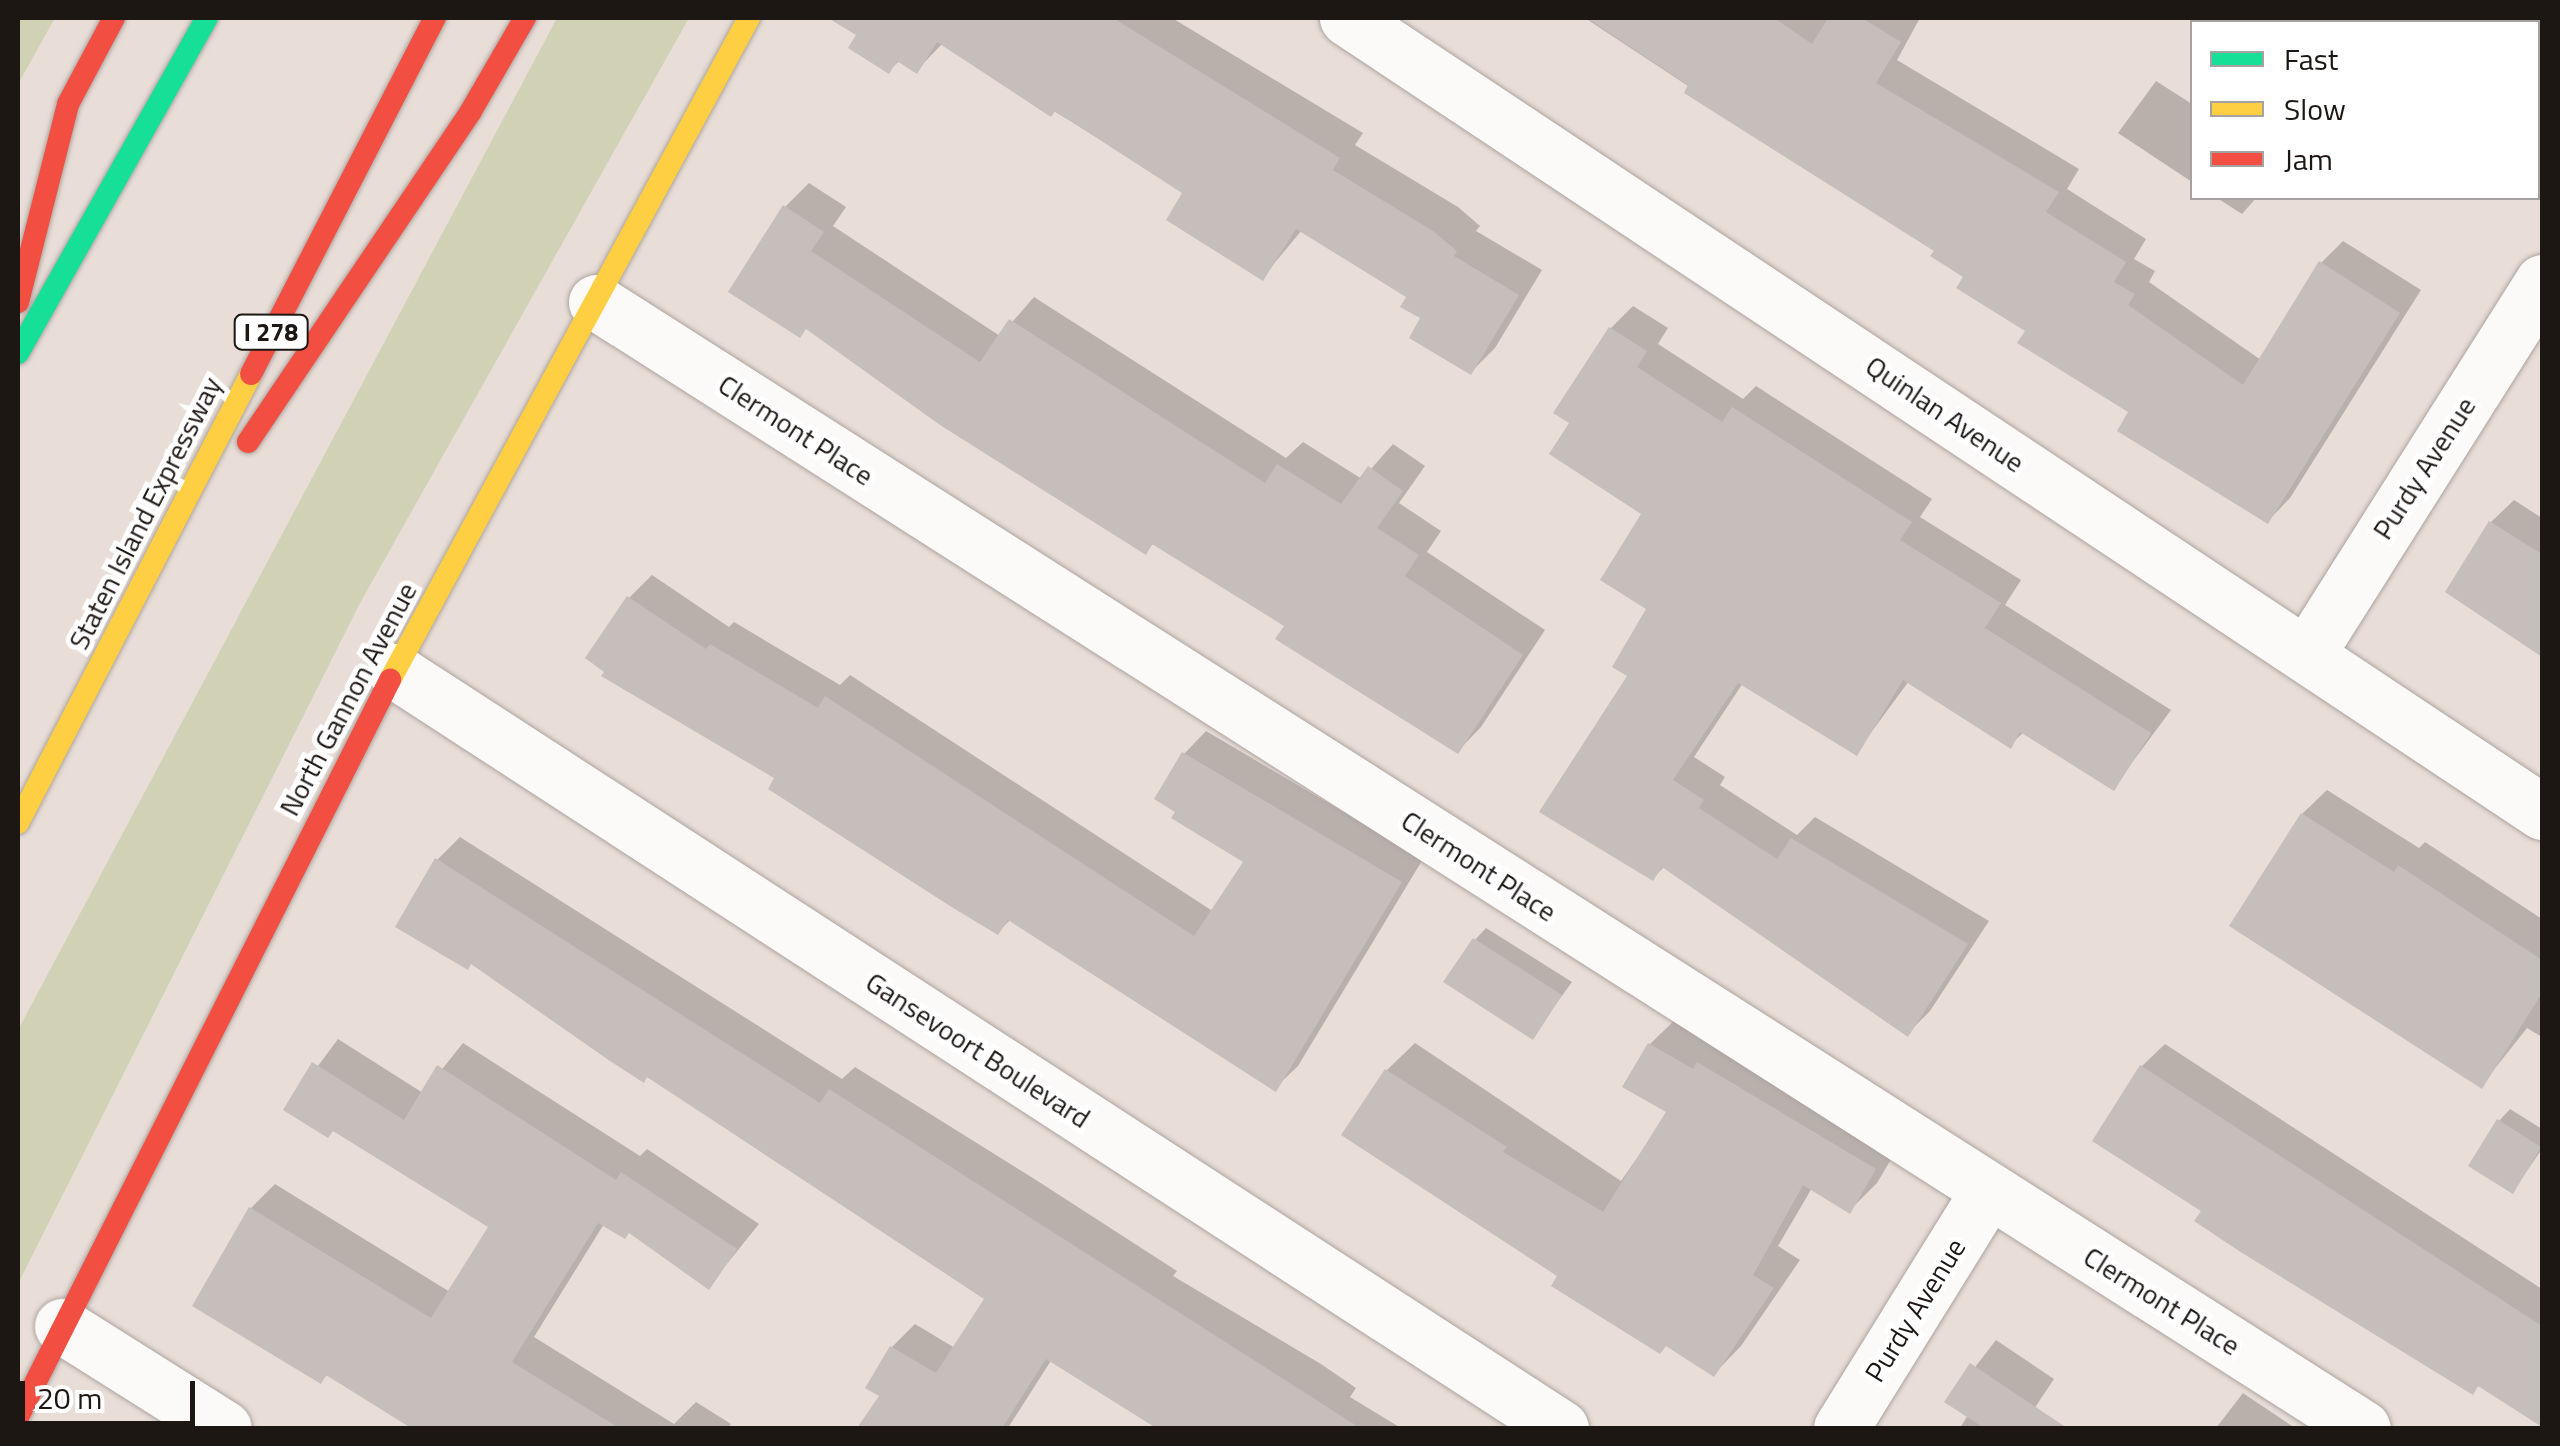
<!DOCTYPE html>
<html>
<head>
<meta charset="utf-8">
<style>
  body { margin:0 }
  #map { position:relative; width:2560px; height:1446px; overflow:hidden; background:#e8ddd7; font-family:"Titillium Web",sans-serif }
  div>[style] { position:absolute }
  .green>* { inset:0; background:#d1d2b5 }
  .shadow>* { inset:0; background:#0003 }
  .building>* { inset:0; background:#c6beba }
  .roads { filter:drop-shadow(0 0 2px #ada49f) drop-shadow(0 0 2px #ada49f) }
  .street>* { height:55px; margin:-27.5px; padding:0 27.5px; transform-origin:27.5px; border-radius:27.5px; background:#fcfaf9 }
  .fast>* { height:22px; margin:-11px; padding:0 11px; transform-origin:11px; border-radius:11px; background:#16e098 }
  .slow>* { height:22px; margin:-11px; padding:0 11px; transform-origin:11px; border-radius:11px; background:#ffcf43 }
  .jam>* { height:22px; margin:-11px; padding:0 11px; transform-origin:11px; border-radius:11px; background:#f24e42 }
  span { translate:-50% -50%; white-space:nowrap; text-align:center; line-height:1.15; -webkit-text-stroke:10px #fff; paint-order:stroke }
  .shield-label span { padding:2px 8px; background:#fff; border:2px solid; border-radius:8px; -webkit-text-stroke-width:0 }
  .shield-label { font-size:25px; color:#1d1714; font-weight:700 }
  .street-label { font-size:28px; color:#1d1714 }
  .frame { position:absolute; inset:0; border:20px solid #1d1714; pointer-events:none }
  .legend { position:absolute; left:2190px; top:20px; width:350px; height:180px; box-sizing:border-box; background:#fff; border:2px solid #a5a2a1; margin:0; padding:12px 18px; list-style:none; font-size:30px; color:#1d1714 }
  .legend li { display:flex; align-items:center; gap:20px; height:50px }
  .legend b { width:50px; border:2px solid #a5a2a1 }
  .scale { position:absolute; left:20px; top:1381px; width:175px; height:45px; box-sizing:border-box; border:5px solid #1d1714; border-top:0; padding-left:12px; font-size:30px; line-height:35px; white-space:nowrap; color:#1d1714; -webkit-text-stroke:8px #fff; paint-order:stroke }
</style>
</head>
<body>
<div id="map">
  <div class="green">
    <div style="clip-path:polygon(18px 18px,55px 18px,18px 84px)"></div>
    <div style="clip-path:polygon(557px 18px,689px 18px,359px 605px,18px 1284px,18px 1030px)"></div>
  </div>
  <div class="shadow">
    <div style="clip-path:polygon(870px 18px,1172px 18px,1363px 133px,1355px 145px,1458px 207px,1480px 226px,1476px 231px,1542px 270px,1495px 348px,1471px 372px,1409px 296px,1302px 230px,1262px 278px,1186px 192px,943px 43px,916px 71px,900px 60px,889px 71px,852px 48px)"></div>
    <div style="clip-path:polygon(1585px 18px,1920px 18px,1897px 60px,2079px 169px,2067px 189px,2146px 239px,2134px 259px,2155px 271px,2149px 282px,2261px 360px,2321px 263px,2343px 241px,2421px 290px,2290px 498px,2268px 521px,1937px 250px)"></div>
    <div style="clip-path:polygon(2328px 18px,2452px 18px,2325px 22px)"></div>
    <div style="clip-path:polygon(2156px 81px,2192px 104px,2192px 182px,2118px 133px)"></div>
    <div style="clip-path:polygon(809px 183px,846px 207px,833px 226px,1000px 336px,1034px 297px,1286px 458px,1303px 442px,1362px 479px,1393px 444px,1425px 466px,1399px 503px,1441px 531px,1427px 552px,1545px 630px,1481px 727px,1458px 751px,1287px 625px,1154px 543px,1145px 552px,807px 327px,785px 207px)"></div>
    <div style="clip-path:polygon(2217px 198px,2256px 198px,2242px 214px)"></div>
    <div style="clip-path:polygon(1633px 306px,1668px 328px,1658px 344px,1743px 399px,1756px 386px,1932px 499px,1920px 517px,2021px 580px,2005px 605px,2171px 710px,2114px 787px,2024px 732px,2010px 745px,1909px 681px,1856px 753px,1743px 683px,1694px 757px,1725px 777px,1720px 785px,1797px 835px,1815px 817px,1989px 921px,1930px 1011px,1908px 1033px,1665px 866px,1653px 878px,1644px 513px,1572px 423px,1611px 328px)"></div>
    <div style="clip-path:polygon(2514px 500px,2542px 518px,2542px 654px,2448px 592px,2491px 522px)"></div>
    <div style="clip-path:polygon(652px 575px,729px 627px,734px 622px,840px 685px,850px 675px,1214px 912px,1247px 862px,1184px 754px,1206px 731px,1423px 859px,1298px 1066px,1275px 1088px,1011px 919px,998px 932px,778px 778px,629px 598px)"></div>
    <div style="clip-path:polygon(2327px 790px,2419px 848px,2425px 842px,2542px 919px,2542px 1037px,2527px 1028px,2481px 1086px,2302px 814px)"></div>
    <div style="clip-path:polygon(460px 837px,842px 1079px,855px 1067px,1036px 1180px,1177px 1271px,1173px 1276px,1321px 1364px,1356px 1388px,1350px 1397px,1401px 1428px,1169px 1428px,1052px 1359px,1008px 1428px,860px 1428px,883px 1396px,892px 1347px,915px 1324px,955px 1348px,988px 1298px,437px 860px)"></div>
    <div style="clip-path:polygon(1486px 928px,1572px 982px,1532px 1037px,1475px 940px)"></div>
    <div style="clip-path:polygon(1678px 1017px,1902px 1141px,1877px 1183px,1850px 1210px,1812px 1188px,1778px 1246px,1800px 1260px,1741px 1346px,1714px 1374px,1345px 1134px,1387px 1070px,1415px 1043px,1621px 1181px,1669px 1112px,1650px 1044px)"></div>
    <div style="clip-path:polygon(338px 1039px,423px 1093px,463px 1043px,640px 1156px,647px 1149px,759px 1224px,709px 1286px,630px 1230px,604px 1224px,534px 1337px,674px 1424px,696px 1402px,731px 1424px,728px 1428px,450px 1428px,430px 1417px,415px 1428px,328px 1374px,321px 1381px,251px 1208px,275px 1184px,450px 1292px,492px 1226px,334px 1129px,286px 1109px)"></div>
    <div style="clip-path:polygon(2165px 1044px,2542px 1289px,2542px 1424px,2480px 1384px,2472px 1392px,2095px 1140px,2142px 1066px)"></div>
    <div style="clip-path:polygon(2510px 1109px,2542px 1129px,2542px 1149px,2513px 1191px,2499px 1121px)"></div>
    <div style="clip-path:polygon(1996px 1340px,2054px 1379px,2034px 1409px,2064px 1428px,1960px 1428px,1968px 1415px,1948px 1402px)"></div>
    <div style="clip-path:polygon(2243px 1393px,2295px 1428px,2216px 1428px)"></div>
  </div>
  <div class="building">
    <div style="clip-path:polygon(828px 18px,1113px 18px,1340px 158px,1333px 170px,1433px 231px,1457px 251px,1454px 256px,1519px 295px,1471px 375px,1409px 338px,1420px 318px,1400px 307px,1406px 297px,1296px 229px,1263px 281px,1166px 220px,1182px 193px,1055px 111px,1051px 117px,937px 42px,917px 74px,897px 61px,889px 74px,848px 48px,856px 35px)"></div>
    <div style="clip-path:polygon(1587px 18px,1774px 18px,1812px 44px,1828px 18px,1862px 18px,1901px 42px,1876px 83px,2059px 192px,2046px 212px,2126px 262px,2114px 282px,2135px 294px,2128px 305px,2243px 385px,2319px 261px,2400px 313px,2268px 524px,2117px 431px,2128px 412px,2017px 343px,2025px 331px,1956px 288px,1963px 277px,1930px 256px,1934px 251px,1684px 93px,1688px 85px)"></div>
    <div style="clip-path:polygon(783px 205px,824px 232px,811px 251px,980px 362px,1009px 319px,1265px 483px,1277px 464px,1341px 504px,1368px 466px,1403px 491px,1377px 528px,1419px 555px,1405px 576px,1523px 655px,1458px 754px,1275px 639px,1284px 626px,1152px 544px,1146px 555px,940px 425px,806px 329px,800px 338px,728px 292px)"></div>
    <div style="clip-path:polygon(1609px 327px,1647px 351px,1637px 367px,1722px 422px,1732px 407px,1912px 522px,1900px 540px,2001px 603px,1985px 628px,2151px 733px,2114px 791px,2020px 732px,2011px 749px,1903px 680px,1857px 756px,1738px 683px,1673px 780px,1704px 800px,1699px 808px,1777px 859px,1791px 838px,1968px 944px,1908px 1037px,1662px 867px,1653px 881px,1539px 812px,1627px 676px,1612px 667px,1646px 609px,1600px 580px,1641px 514px,1549px 454px,1569px 423px,1553px 413px)"></div>
    <div style="clip-path:polygon(2489px 521px,2542px 554px,2542px 657px,2445px 592px)"></div>
    <div style="clip-path:polygon(627px 596px,706px 649px,710px 644px,818px 708px,825px 696px,1194px 936px,1243px 862px,1171px 818px,1175px 812px,1154px 799px,1182px 752px,1402px 882px,1276px 1092px,1008px 920px,998px 935px,950px 906px,768px 789px,774px 778px,601px 676px,604px 672px,585px 658px)"></div>
    <div style="clip-path:polygon(2301px 813px,2394px 872px,2398px 865px,2542px 960px,2542px 993px,2482px 1089px,2229px 926px)"></div>
    <div style="clip-path:polygon(435px 858px,820px 1103px,829px 1089px,1360px 1428px,1156px 1428px,1046px 1359px,1002px 1428px,857px 1428px,879px 1396px,865px 1388px,890px 1346px,936px 1373px,984px 1299px,647px 1077px,644px 1083px,610px 1061px,471px 964px,468px 970px,395px 927px)"></div>
    <div style="clip-path:polygon(1473px 938px,1562px 995px,1533px 1040px,1443px 982px)"></div>
    <div style="clip-path:polygon(1648px 1043px,1693px 1069px,1697px 1062px,1876px 1169px,1850px 1214px,1803px 1185px,1753px 1275px,1774px 1288px,1714px 1377px,1666px 1346px,1660px 1354px,1551px 1286px,1557px 1276px,1341px 1135px,1385px 1069px,1507px 1147px,1503px 1152px,1603px 1212px,1666px 1112px,1622px 1087px)"></div>
    <div style="clip-path:polygon(312px 1062px,404px 1120px,437px 1065px,616px 1180px,621px 1172px,737px 1249px,709px 1290px,629px 1233px,625px 1239px,598px 1223px,512px 1362px,619px 1428px,411px 1428px,326px 1375px,321px 1384px,192px 1306px,249px 1207px,431px 1318px,488px 1227px,333px 1131px,328px 1138px,283px 1110px)"></div>
    <div style="clip-path:polygon(2140px 1065px,2542px 1326px,2542px 1427px,2478px 1386px,2473px 1395px,2239px 1251px,2194px 1221px,2201px 1211px,2092px 1141px)"></div>
    <div style="clip-path:polygon(2497px 1119px,2541px 1147px,2513px 1194px,2468px 1166px)"></div>
    <div style="clip-path:polygon(1970px 1363px,2067px 1428px,1984px 1428px,1944px 1402px)"></div>
  </div>
  <div class="roads">
    <div class="street">
      <div style="left:1347px;top:18px;width:1435px;rotate:33.6deg"></div>
      <div style="left:596px;top:302px;width:2095px;rotate:32.51deg"></div>
      <div style="left:2307px;top:654px;width:440px;rotate:-57.7deg"></div>
      <div style="left:395px;top:671px;width:1390px;rotate:32.99deg"></div>
      <div style="left:62px;top:1326px;width:191px;rotate:32.2deg"></div>
      <div style="left:1841px;top:1428px;width:279px;rotate:-58.2deg"></div>
    </div>
    <div class="fast">
      <div style="left:18px;top:353px;width:385px;rotate:-60.6deg"></div>
    </div>
    <div class="slow">
      <div style="left:390px;top:680px;width:753px;rotate:-61.53deg"></div>
      <div style="left:18px;top:823px;width:506px;rotate:-62.57deg"></div>
    </div>
    <div class="jam">
      <div style="left:18px;top:302px;width:204px;rotate:-75.8deg"></div>
      <div style="left:68px;top:104px;width:98px;rotate:-61.9deg"></div>
      <div style="left:251px;top:374px;width:401px;rotate:-62.7deg"></div>
      <div style="left:248px;top:442px;width:399px;rotate:-56deg"></div>
      <div style="left:471px;top:111px;width:108px;rotate:-59.9deg"></div>
      <div style="left:18px;top:1417px;width:826px;rotate:-63.22deg"></div>
    </div>
  </div>
  <div class="shield-label">
    <span style="left:271px;top:332px">I 278</span>
  </div>
  <div class="street-label">
    <span style="left:1945px;top:414px;rotate:34deg">Quinlan Avenue</span>
    <span style="left:796px;top:430px;rotate:33deg">Clermont Place</span>
    <span style="left:2424px;top:468px;rotate:-57deg">Purdy Avenue</span>
    <span style="left:145px;top:513px;rotate:-63deg">Staten Island Expressway</span>
    <span style="left:348px;top:699px;rotate:-62deg">North Gannon Avenue</span>
    <span style="left:1479px;top:866px;rotate:33deg">Clermont Place</span>
    <span style="left:978px;top:1050px;rotate:33deg">Gansevoort Boulevard</span>
    <span style="left:2162px;top:1301px;rotate:32deg">Clermont Place</span>
    <span style="left:1915px;top:1310px;rotate:-58deg">Purdy Avenue</span>
  </div>
  <div class="frame"></div>
  <ul class="legend">
  <li><b style="height:12px;background:#16e098"></b>Fast</li>
  <li><b style="height:12px;background:#ffcf43"></b>Slow</li>
  <li><b style="height:12px;background:#f24e42"></b>Jam</li>
  </ul>
  <div class="scale">20 m</div>
</div>
</body>
</html>
